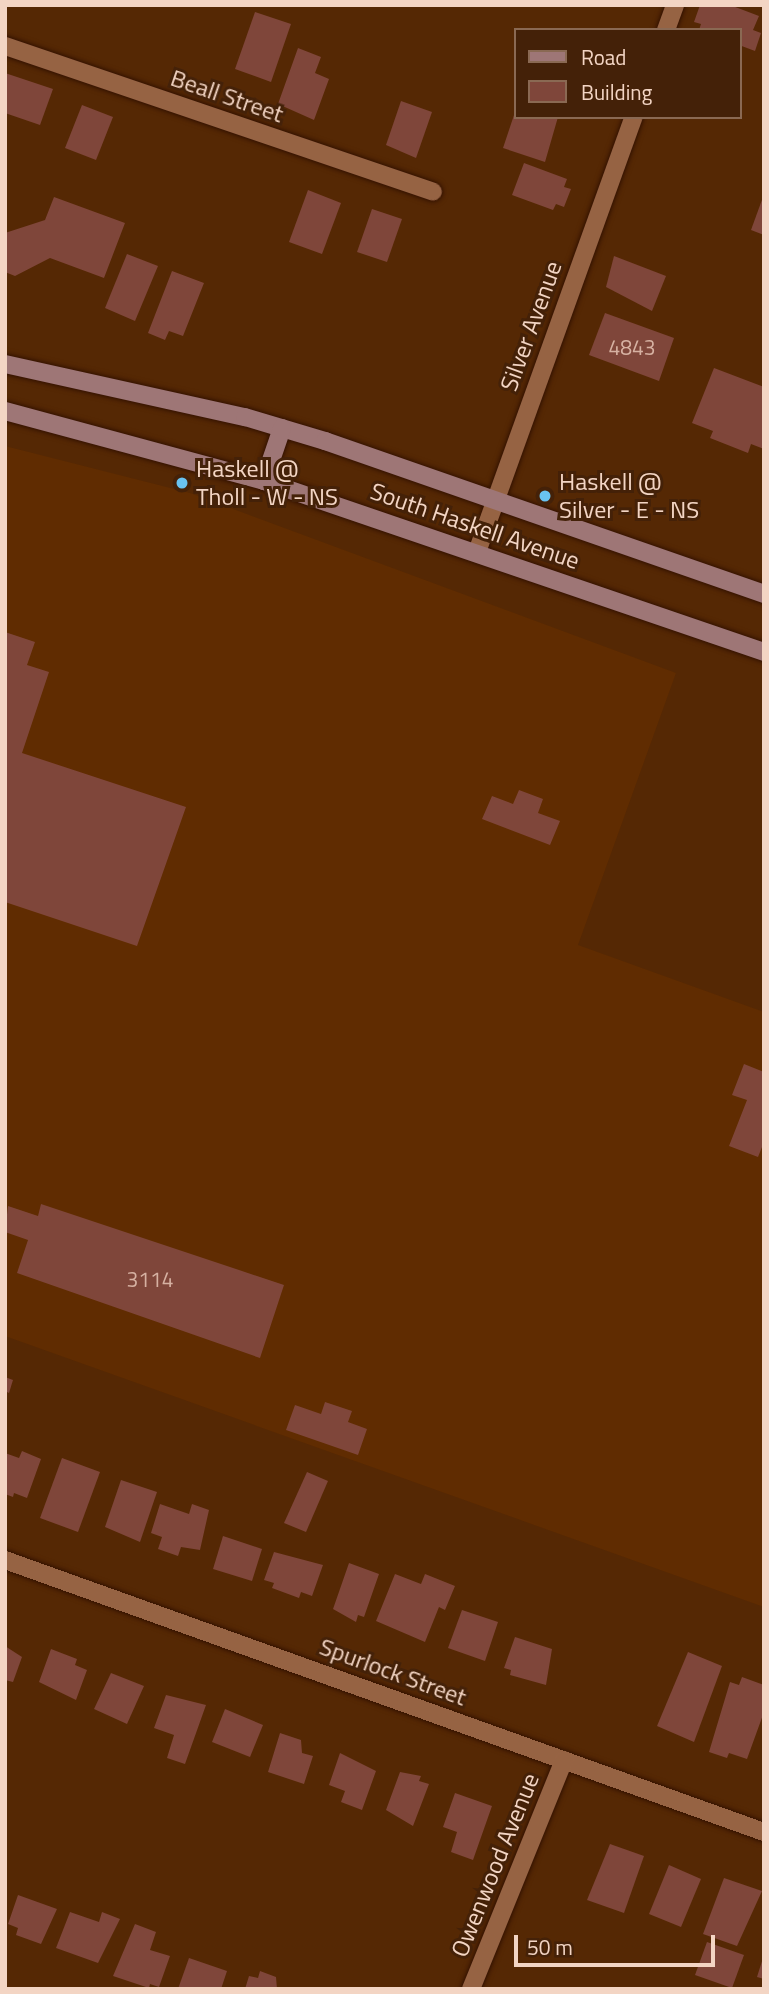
<!DOCTYPE html>
<html>
<head>
<meta charset="utf-8">
<style>
  body { margin:0 }
  #map { position:relative; width:769px; height:1994px; overflow:hidden; background:#552804; font-family:"Titillium Web",sans-serif }
  div>[style] { position:absolute }
  .built>* { inset:0; background:#602c01 }
  .building>* { inset:0; background:#7f463a }
  .roads { filter:drop-shadow(0 0 2px #341200) drop-shadow(0 0 2px #341200) }
  .minor>* { height:18px; margin:-9px; padding:0 9px; transform-origin:9px; border-radius:9px; background:#966343 }
  .secondary>* { height:18px; margin:-9px; padding:0 9px; transform-origin:9px; border-radius:9px; background:#9e7676 }
  .dots>* { width:19px; height:19px; translate:-50% -50%; box-sizing:border-box; border:4px solid #442108; border-radius:50% }
  span { translate:-50% -50%; white-space:nowrap; text-align:center; line-height:1.15; -webkit-text-stroke:6px #442108; paint-order:stroke }
  .number-label { font-size:21px; color:#d6b1a2 }
  .number-label span { -webkit-text-stroke-width:0 }
  .street-label { font-size:24px; color:#f3d5c4 }
  .poi-label { font-size:24px; color:#f3d5c4 }
  .left { translate:0 -50%; text-align:left }
  .frame { position:absolute; inset:0; border:7px solid #f3d5c4; pointer-events:none }
  .legend { position:absolute; left:514px; top:28px; width:228px; height:91px; box-sizing:border-box; background:#442108; border:2px solid #8a6953; margin:0; padding:9px 12px; list-style:none; font-size:21px; color:#f3d5c4 }
  .legend li { display:flex; align-items:center; gap:14px; height:35px }
  .legend b { width:35px; border:2px solid #8a6953 }
  .scale { position:absolute; left:514px; top:1935px; width:201px; height:32px; box-sizing:border-box; border:4px solid #f3d5c4; border-top:0; padding-left:9px; font-size:21px; line-height:24px; white-space:nowrap; color:#f3d5c4; -webkit-text-stroke:5px #442108; paint-order:stroke }
</style>
</head>
<body>
<div id="map">
  <div class="built">
    <div style="clip-path:polygon(5px 446px,190px 493px,676px 673px,578px 945px,764px 1012px,764px 1607px,5px 1336px)"></div>
  </div>
  <div class="building">
    <div style="clip-path:polygon(700px 5px,730px 5px,759px 16px,753px 30px,761px 33px,755px 51px,739px 45px,739px 30px,699px 30px,701px 24px,694px 22px)"></div>
    <div style="clip-path:polygon(255px 12px,291px 24px,271px 82px,235px 69px)"></div>
    <div style="clip-path:polygon(298px 48px,321px 57px,315px 73px,329px 79px,314px 120px,278px 104px)"></div>
    <div style="clip-path:polygon(5px 73px,53px 89px,40px 125px,5px 113px)"></div>
    <div style="clip-path:polygon(401px 101px,432px 112px,416px 158px,386px 145px)"></div>
    <div style="clip-path:polygon(82px 105px,113px 117px,96px 160px,65px 148px)"></div>
    <div style="clip-path:polygon(515px 112px,515px 117px,558px 117px,545px 162px,503px 148px)"></div>
    <div style="clip-path:polygon(524px 163px,567px 179px,564px 187px,571px 189px,564px 207px,556px 204px,553px 210px,512px 195px)"></div>
    <div style="clip-path:polygon(308px 190px,341px 203px,322px 254px,289px 242px)"></div>
    <div style="clip-path:polygon(54px 197px,125px 223px,104px 278px,50px 258px,15px 276px,5px 272px,5px 233px,45px 220px)"></div>
    <div style="clip-path:polygon(763px 197px,764px 197px,764px 235px,751px 230px)"></div>
    <div style="clip-path:polygon(372px 209px,402px 219px,387px 262px,357px 252px)"></div>
    <div style="clip-path:polygon(127px 254px,158px 266px,135px 321px,105px 308px)"></div>
    <div style="clip-path:polygon(614px 256px,666px 276px,652px 311px,606px 287px)"></div>
    <div style="clip-path:polygon(172px 271px,204px 283px,183px 336px,169px 331px,165px 340px,148px 333px)"></div>
    <div style="clip-path:polygon(605px 313px,674px 338px,659px 381px,589px 355px)"></div>
    <div style="clip-path:polygon(714px 368px,764px 387px,764px 449px,751px 444px,748px 453px,710px 438px,713px 431px,692px 423px)"></div>
    <div style="clip-path:polygon(5px 632px,35px 642px,27px 665px,49px 672px,22px 753px,186px 807px,137px 946px,5px 902px)"></div>
    <div style="clip-path:polygon(519px 790px,543px 799px,538px 813px,560px 821px,550px 845px,482px 819px,492px 796px,513px 804px)"></div>
    <div style="clip-path:polygon(744px 1064px,764px 1072px,764px 1142px,758px 1157px,729px 1146px,747px 1100px,732px 1095px)"></div>
    <div style="clip-path:polygon(41px 1204px,284px 1285px,260px 1358px,17px 1273px,28px 1240px,5px 1232px,8px 1206px,38px 1216px)"></div>
    <div style="clip-path:polygon(5px 1377px,13px 1380px,9px 1393px,5px 1391px)"></div>
    <div style="clip-path:polygon(325px 1402px,352px 1411px,348px 1422px,367px 1429px,358px 1455px,286px 1430px,295px 1405px,321px 1414px)"></div>
    <div style="clip-path:polygon(22px 1451px,41px 1459px,27px 1498px,14px 1493px,13px 1497px,5px 1494px,5px 1453px,19px 1458px)"></div>
    <div style="clip-path:polygon(62px 1458px,100px 1472px,78px 1532px,40px 1518px)"></div>
    <div style="clip-path:polygon(307px 1472px,328px 1481px,306px 1532px,284px 1523px)"></div>
    <div style="clip-path:polygon(121px 1480px,157px 1492px,140px 1542px,105px 1527px)"></div>
    <div style="clip-path:polygon(160px 1504px,189px 1514px,192px 1504px,209px 1510px,200px 1550px,181px 1547px,178px 1556px,158px 1549px,162px 1537px,151px 1533px)"></div>
    <div style="clip-path:polygon(223px 1536px,262px 1549px,252px 1581px,213px 1569px)"></div>
    <div style="clip-path:polygon(274px 1552px,323px 1565px,312px 1596px,301px 1592px,299px 1598px,272px 1588px,274px 1583px,264px 1580px)"></div>
    <div style="clip-path:polygon(349px 1563px,379px 1574px,364px 1617px,358px 1615px,356px 1622px,333px 1609px)"></div>
    <div style="clip-path:polygon(395px 1574px,421px 1584px,425px 1574px,455px 1586px,445px 1610px,439px 1607px,425px 1642px,376px 1621px)"></div>
    <div style="clip-path:polygon(462px 1610px,498px 1622px,485px 1661px,448px 1648px)"></div>
    <div style="clip-path:polygon(515px 1637px,552px 1649px,546px 1685px,510px 1675px,511px 1670px,504px 1668px)"></div>
    <div style="clip-path:polygon(5px 1646px,22px 1657px,13px 1682px,5px 1680px)"></div>
    <div style="clip-path:polygon(51px 1649px,77px 1659px,75px 1665px,87px 1670px,76px 1700px,39px 1682px)"></div>
    <div style="clip-path:polygon(688px 1652px,722px 1666px,694px 1742px,657px 1726px)"></div>
    <div style="clip-path:polygon(111px 1673px,144px 1686px,127px 1724px,94px 1709px)"></div>
    <div style="clip-path:polygon(742px 1677px,764px 1685px,764px 1712px,747px 1759px,729px 1753px,727px 1758px,709px 1752px,730px 1682px,739px 1685px)"></div>
    <div style="clip-path:polygon(166px 1695px,206px 1705px,185px 1764px,167px 1758px,174px 1735px,154px 1728px)"></div>
    <div style="clip-path:polygon(225px 1709px,263px 1725px,250px 1757px,212px 1742px)"></div>
    <div style="clip-path:polygon(280px 1733px,301px 1740px,302px 1753px,313px 1756px,304px 1784px,268px 1772px)"></div>
    <div style="clip-path:polygon(340px 1753px,376px 1771px,362px 1810px,341px 1802px,345px 1791px,329px 1785px)"></div>
    <div style="clip-path:polygon(400px 1772px,421px 1776px,419px 1781px,429px 1784px,413px 1826px,386px 1810px)"></div>
    <div style="clip-path:polygon(455px 1793px,492px 1806px,473px 1860px,451px 1852px,457px 1832px,443px 1827px)"></div>
    <div style="clip-path:polygon(610px 1844px,644px 1856px,624px 1913px,587px 1900px)"></div>
    <div style="clip-path:polygon(669px 1865px,701px 1879px,681px 1927px,649px 1914px)"></div>
    <div style="clip-path:polygon(724px 1878px,762px 1891px,737px 1946px,703px 1934px)"></div>
    <div style="clip-path:polygon(18px 1895px,57px 1909px,41px 1944px,16px 1935px,18px 1928px,8px 1924px)"></div>
    <div style="clip-path:polygon(70px 1912px,99px 1922px,102px 1912px,120px 1919px,98px 1963px,56px 1948px)"></div>
    <div style="clip-path:polygon(135px 1924px,156px 1932px,150px 1950px,170px 1956px,159px 1987px,150px 1984px,149px 1988px,113px 1976px)"></div>
    <div style="clip-path:polygon(707px 1942px,744px 1955px,732px 1988px,695px 1975px)"></div>
    <div style="clip-path:polygon(189px 1958px,227px 1971px,221px 1989px,178px 1989px)"></div>
    <div style="clip-path:polygon(763px 1958px,764px 1958px,764px 1979px,757px 1977px)"></div>
    <div style="clip-path:polygon(260px 1971px,276px 1977px,277px 1989px,245px 1989px,249px 1976px,258px 1978px)"></div>
  </div>
  <div class="roads">
    <div class="minor">
      <div style="left:666px;top:30px;width:27px;rotate:-70deg"></div>
      <div style="left:5px;top:46px;width:452px;rotate:18.8deg"></div>
      <div style="left:477px;top:552px;width:462px;rotate:-70.2deg"></div>
      <div style="left:5px;top:1560px;width:806px;rotate:19.72deg"></div>
      <div style="left:471px;top:1989px;width:247px;rotate:-67.9deg"></div>
    </div>
    <div class="secondary">
      <div style="left:5px;top:364px;width:246px;rotate:12.5deg"></div>
      <div style="left:245px;top:417px;width:84px;rotate:16.7deg"></div>
      <div style="left:325px;top:441px;width:465px;rotate:19.2deg"></div>
      <div style="left:5px;top:411px;width:268px;rotate:15.1deg"></div>
      <div style="left:264px;top:481px;width:528px;rotate:18.88deg"></div>
      <div style="left:264px;top:481px;width:56px;rotate:-71.2deg"></div>
    </div>
  </div>
  <div class="dots">
    <div style="left:182px;top:483px;background:#69c3f1"></div>
    <div style="left:545px;top:496px;background:#69c3f1"></div>
  </div>
  <div class="number-label">
    <span style="left:632px;top:347px">4843</span>
    <span style="left:150px;top:1279px">3114</span>
  </div>
  <div class="street-label">
    <span style="left:227px;top:96px;rotate:19deg">Beall Street</span>
    <span style="left:531px;top:326px;rotate:-70deg">Silver Avenue</span>
    <span style="left:475px;top:526px;rotate:19deg">South Haskell Avenue</span>
    <span style="left:393px;top:1672px;rotate:20deg">Spurlock Street</span>
    <span style="left:495px;top:1865px;rotate:-68deg">Owenwood Avenue</span>
  </div>
  <div class="poi-label">
    <span class="left" style="left:196px;top:483px">Haskell @<br>Tholl - W - NS</span>
    <span class="left" style="left:559px;top:496px">Haskell @<br>Silver - E - NS</span>
  </div>
  <div class="frame"></div>
  <ul class="legend">
  <li><b style="height:9px;background:#9e7676"></b>Road</li>
  <li><b style="height:19px;background:#7f463a"></b>Building</li>
  </ul>
  <div class="scale">50 m</div>
</div>
</body>
</html>
